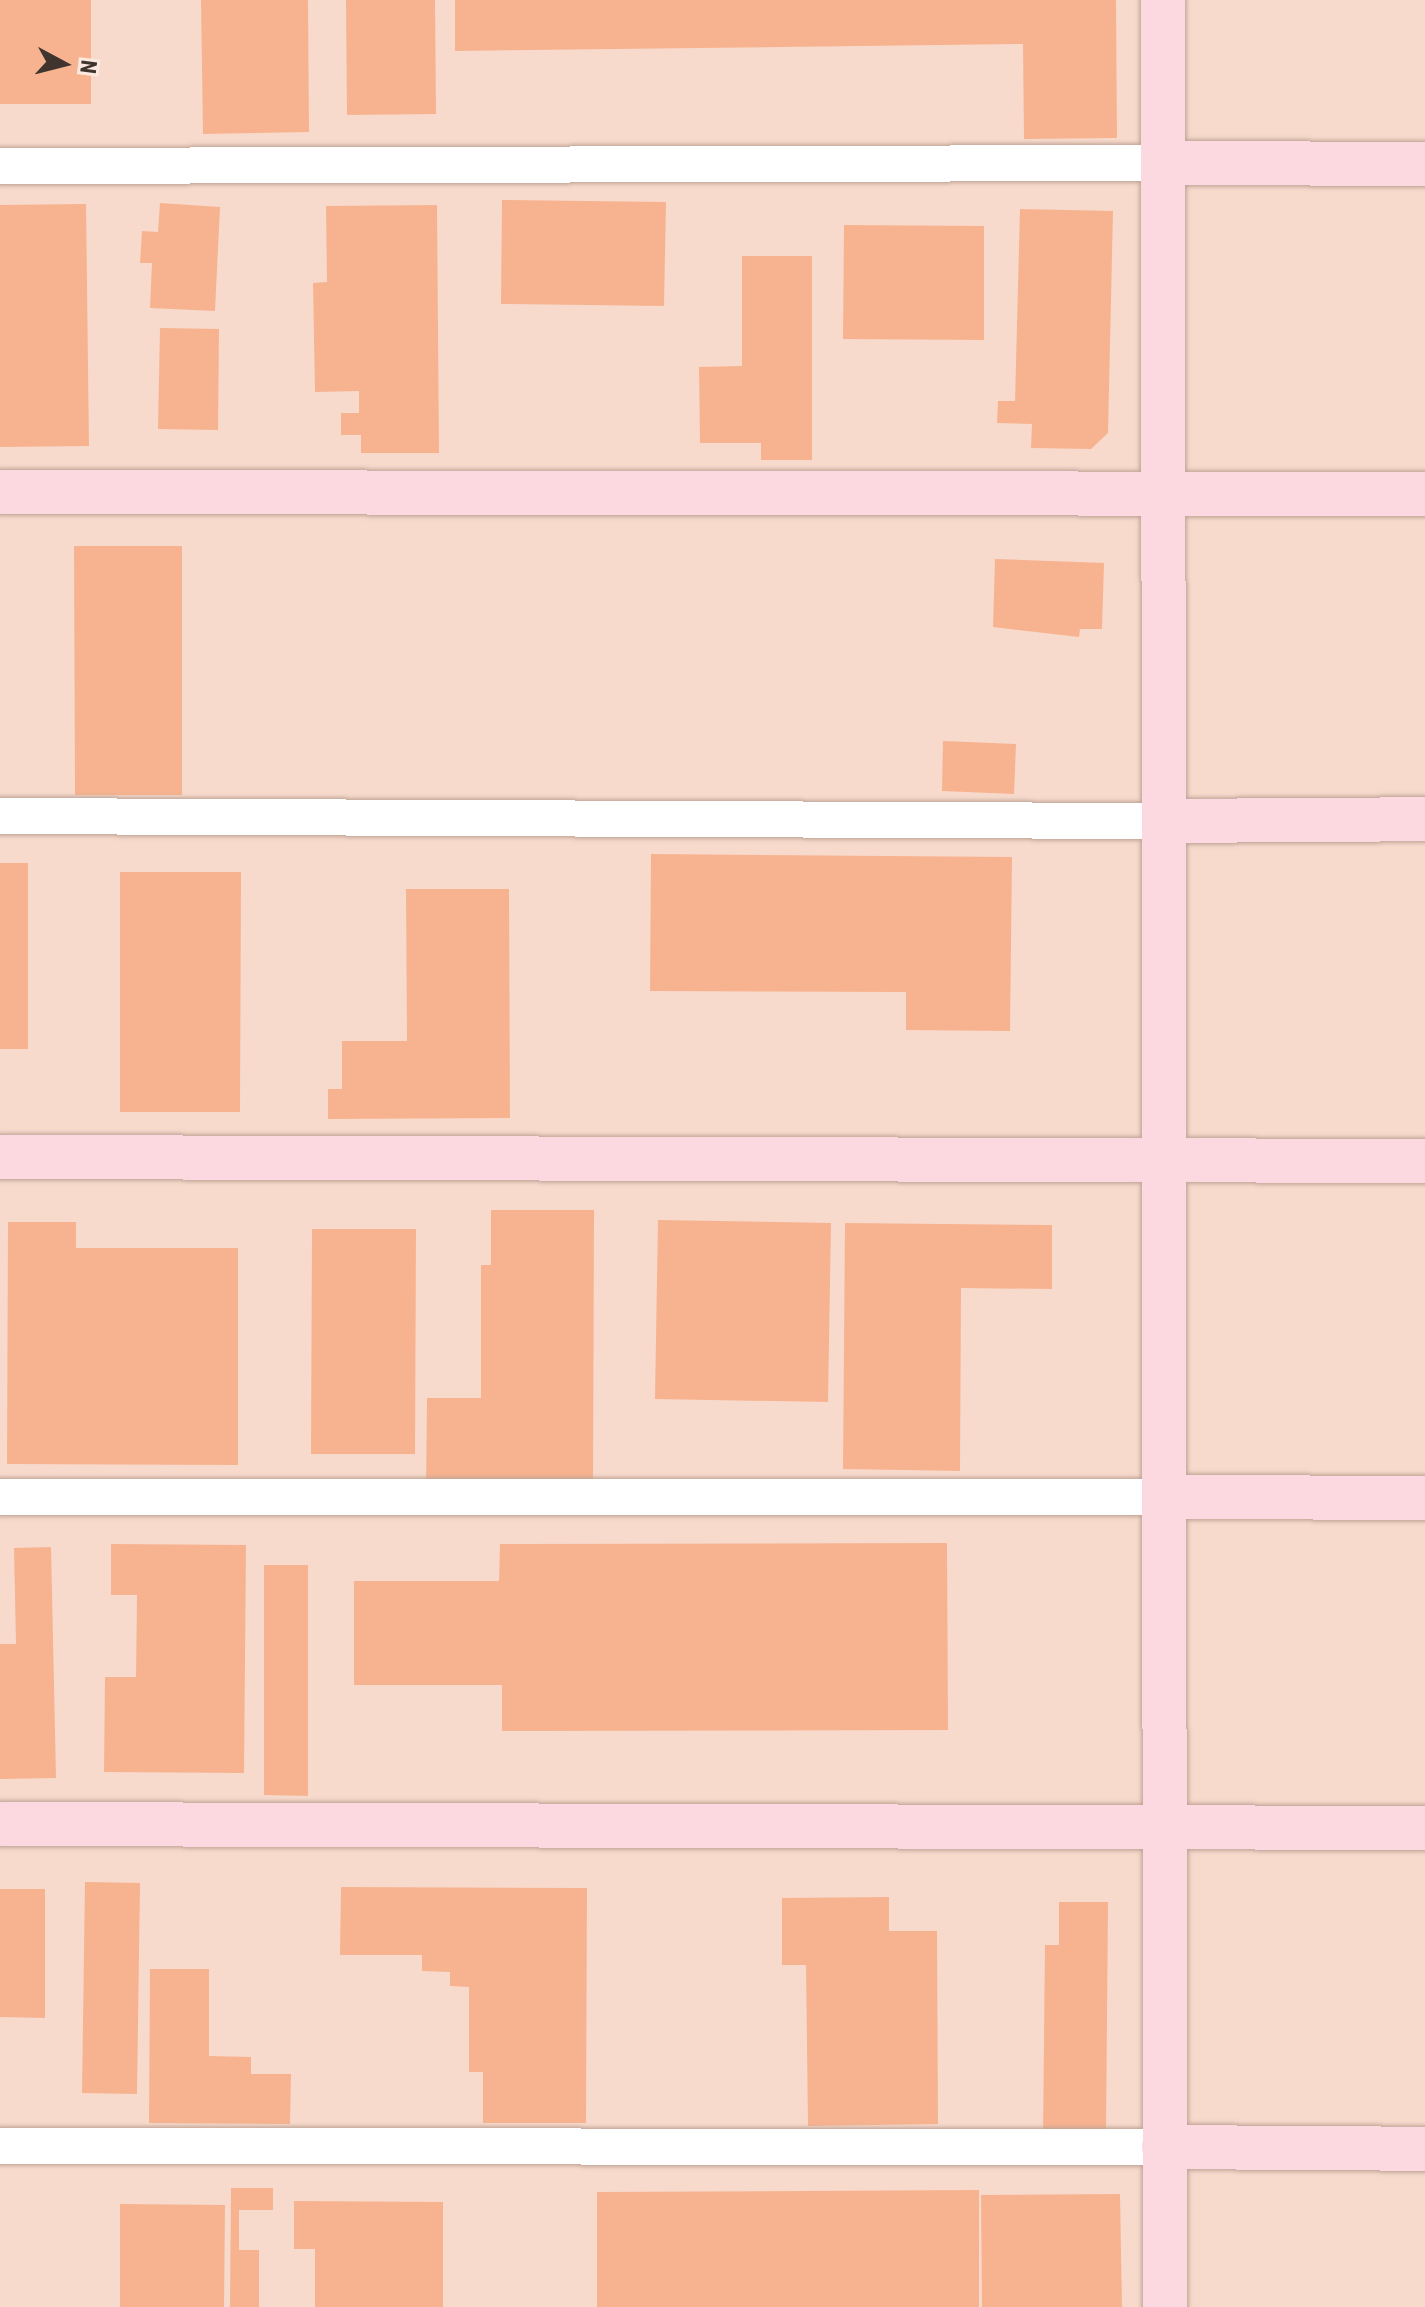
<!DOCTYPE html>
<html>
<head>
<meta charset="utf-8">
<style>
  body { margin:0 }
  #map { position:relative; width:1425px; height:2307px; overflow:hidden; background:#f7dacc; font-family:"Roboto Condensed",sans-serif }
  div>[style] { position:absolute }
  .building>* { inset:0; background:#f7b38f }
  .roads { filter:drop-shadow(0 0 2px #bea395) drop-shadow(0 0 2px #bea395) }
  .street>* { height:36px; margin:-18px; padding:0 18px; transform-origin:18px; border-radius:18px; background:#fff }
  .secondary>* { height:44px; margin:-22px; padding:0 22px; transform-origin:22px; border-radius:22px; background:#fcd9e1 }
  span { translate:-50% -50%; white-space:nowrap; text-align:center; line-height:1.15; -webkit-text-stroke:8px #fceae1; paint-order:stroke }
  .north { position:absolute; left:24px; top:24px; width:80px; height:80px; -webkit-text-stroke:6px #fceae1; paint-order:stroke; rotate:97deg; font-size:22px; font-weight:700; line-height:32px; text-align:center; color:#3f342e }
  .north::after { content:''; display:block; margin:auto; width:28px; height:36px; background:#3f342e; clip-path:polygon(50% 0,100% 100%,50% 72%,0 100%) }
</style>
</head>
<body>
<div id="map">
  <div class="building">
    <div style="clip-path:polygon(0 0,91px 0,91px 104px,0 104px)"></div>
    <div style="clip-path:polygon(201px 0,308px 0,309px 132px,203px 134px)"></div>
    <div style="clip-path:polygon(346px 0,435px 0,436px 114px,347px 115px)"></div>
    <div style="clip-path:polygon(455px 0,1116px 0,1117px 138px,1024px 139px,1023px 44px,455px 51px)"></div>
    <div style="clip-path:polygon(502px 200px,666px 202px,664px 306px,501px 304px)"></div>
    <div style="clip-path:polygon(160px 203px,220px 207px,215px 311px,150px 308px,152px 263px,140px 263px,142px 231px,158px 232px)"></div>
    <div style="clip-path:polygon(86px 204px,89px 446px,0 447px,0 205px)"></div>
    <div style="clip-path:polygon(437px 205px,439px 453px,361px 453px,361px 435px,341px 435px,341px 413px,359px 413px,359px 391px,315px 392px,313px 283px,327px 282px,326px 206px)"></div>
    <div style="clip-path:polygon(1020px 209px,1113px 211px,1108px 433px,1091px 449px,1031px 448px,1032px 424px,997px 423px,998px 401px,1015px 401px)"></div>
    <div style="clip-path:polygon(844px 225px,984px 226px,984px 340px,843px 339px)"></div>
    <div style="clip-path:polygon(742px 256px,812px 256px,812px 460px,761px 460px,761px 443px,700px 443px,699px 367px,742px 366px)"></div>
    <div style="clip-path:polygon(160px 328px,219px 329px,218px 430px,158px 429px)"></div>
    <div style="clip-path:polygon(74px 546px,182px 546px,182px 795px,75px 795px)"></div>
    <div style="clip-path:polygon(995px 559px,1104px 563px,1102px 629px,1080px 629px,1079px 637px,993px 627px)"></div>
    <div style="clip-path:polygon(943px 741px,1016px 744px,1014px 794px,942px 791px)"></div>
    <div style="clip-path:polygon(651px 854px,1012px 857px,1010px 1031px,906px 1030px,906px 992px,650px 991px)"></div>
    <div style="clip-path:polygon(0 863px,28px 863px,28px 1049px,0 1049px)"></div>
    <div style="clip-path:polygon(120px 872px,241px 872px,240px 1112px,120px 1112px)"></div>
    <div style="clip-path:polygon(406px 889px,509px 889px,510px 1118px,328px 1119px,328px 1089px,342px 1089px,342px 1041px,407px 1041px)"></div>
    <div style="clip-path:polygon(491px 1210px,594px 1210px,593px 1490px,426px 1490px,427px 1398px,481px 1398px,481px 1265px,491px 1265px)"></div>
    <div style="clip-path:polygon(658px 1220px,831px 1223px,828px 1402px,655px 1399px)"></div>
    <div style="clip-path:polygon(8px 1222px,76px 1222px,76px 1248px,238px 1248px,238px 1465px,7px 1464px)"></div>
    <div style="clip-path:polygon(845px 1223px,1052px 1225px,1052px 1289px,961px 1288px,960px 1471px,843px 1469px)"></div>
    <div style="clip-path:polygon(312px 1229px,416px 1229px,415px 1454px,311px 1454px)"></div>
    <div style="clip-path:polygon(947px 1543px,948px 1730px,502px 1731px,502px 1685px,354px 1685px,354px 1581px,499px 1581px,500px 1544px)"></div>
    <div style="clip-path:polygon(111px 1544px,246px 1545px,244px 1773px,104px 1772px,105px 1677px,136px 1677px,137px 1595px,111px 1595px)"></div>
    <div style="clip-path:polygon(51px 1547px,56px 1778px,0 1779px,0 1644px,16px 1644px,14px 1548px)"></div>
    <div style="clip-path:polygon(264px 1565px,308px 1565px,308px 1796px,264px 1795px)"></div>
    <div style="clip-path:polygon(85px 1882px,140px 1883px,137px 2094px,82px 2093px)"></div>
    <div style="clip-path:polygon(341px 1887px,587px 1888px,586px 2123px,483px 2123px,483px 2072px,469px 2072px,469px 1987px,450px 1986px,450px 1972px,422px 1971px,422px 1955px,340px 1955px)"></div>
    <div style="clip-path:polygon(0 1889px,45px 1889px,45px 2018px,0 2017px)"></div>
    <div style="clip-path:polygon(889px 1897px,889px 1931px,937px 1931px,938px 2124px,808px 2126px,806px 1965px,782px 1965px,782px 1898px)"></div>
    <div style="clip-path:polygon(1059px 1902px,1108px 1902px,1106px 2135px,1043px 2134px,1045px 1945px,1059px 1945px)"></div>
    <div style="clip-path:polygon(150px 1969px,209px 1969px,209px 2056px,251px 2057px,251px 2074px,291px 2074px,290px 2124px,149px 2123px)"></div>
    <div style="clip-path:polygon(231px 2188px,273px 2188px,273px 2210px,239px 2210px,239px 2250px,259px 2250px,259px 2307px,230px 2307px)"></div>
    <div style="clip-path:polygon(979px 2190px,979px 2307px,597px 2307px,597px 2192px)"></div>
    <div style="clip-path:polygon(1120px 2194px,1122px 2307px,982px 2307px,981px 2195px)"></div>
    <div style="clip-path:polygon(294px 2201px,443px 2202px,443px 2307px,315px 2307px,315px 2249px,294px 2249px)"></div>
    <div style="clip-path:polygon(120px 2204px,225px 2205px,224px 2307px,120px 2307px)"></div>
  </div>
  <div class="roads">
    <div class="street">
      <div style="left:0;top:166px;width:1165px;rotate:-0.15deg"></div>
      <div style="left:0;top:816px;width:1167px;rotate:0.25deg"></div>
      <div style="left:0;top:1497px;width:1167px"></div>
      <div style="left:0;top:2146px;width:1164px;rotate:0.05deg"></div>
    </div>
    <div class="secondary">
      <div style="left:1163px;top:0;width:2307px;rotate:89.95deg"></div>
      <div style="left:1165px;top:163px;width:260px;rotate:0.2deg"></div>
      <div style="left:0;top:492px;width:1425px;rotate:0.08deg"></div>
      <div style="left:1167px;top:821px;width:258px;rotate:-0.4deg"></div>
      <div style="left:0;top:1157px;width:1425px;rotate:0.16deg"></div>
      <div style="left:1167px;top:1497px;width:258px;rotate:0.2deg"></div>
      <div style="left:0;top:1824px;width:1425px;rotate:0.16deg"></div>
      <div style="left:1164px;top:2147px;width:261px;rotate:0.4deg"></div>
    </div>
  </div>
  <div class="north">N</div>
</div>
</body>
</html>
